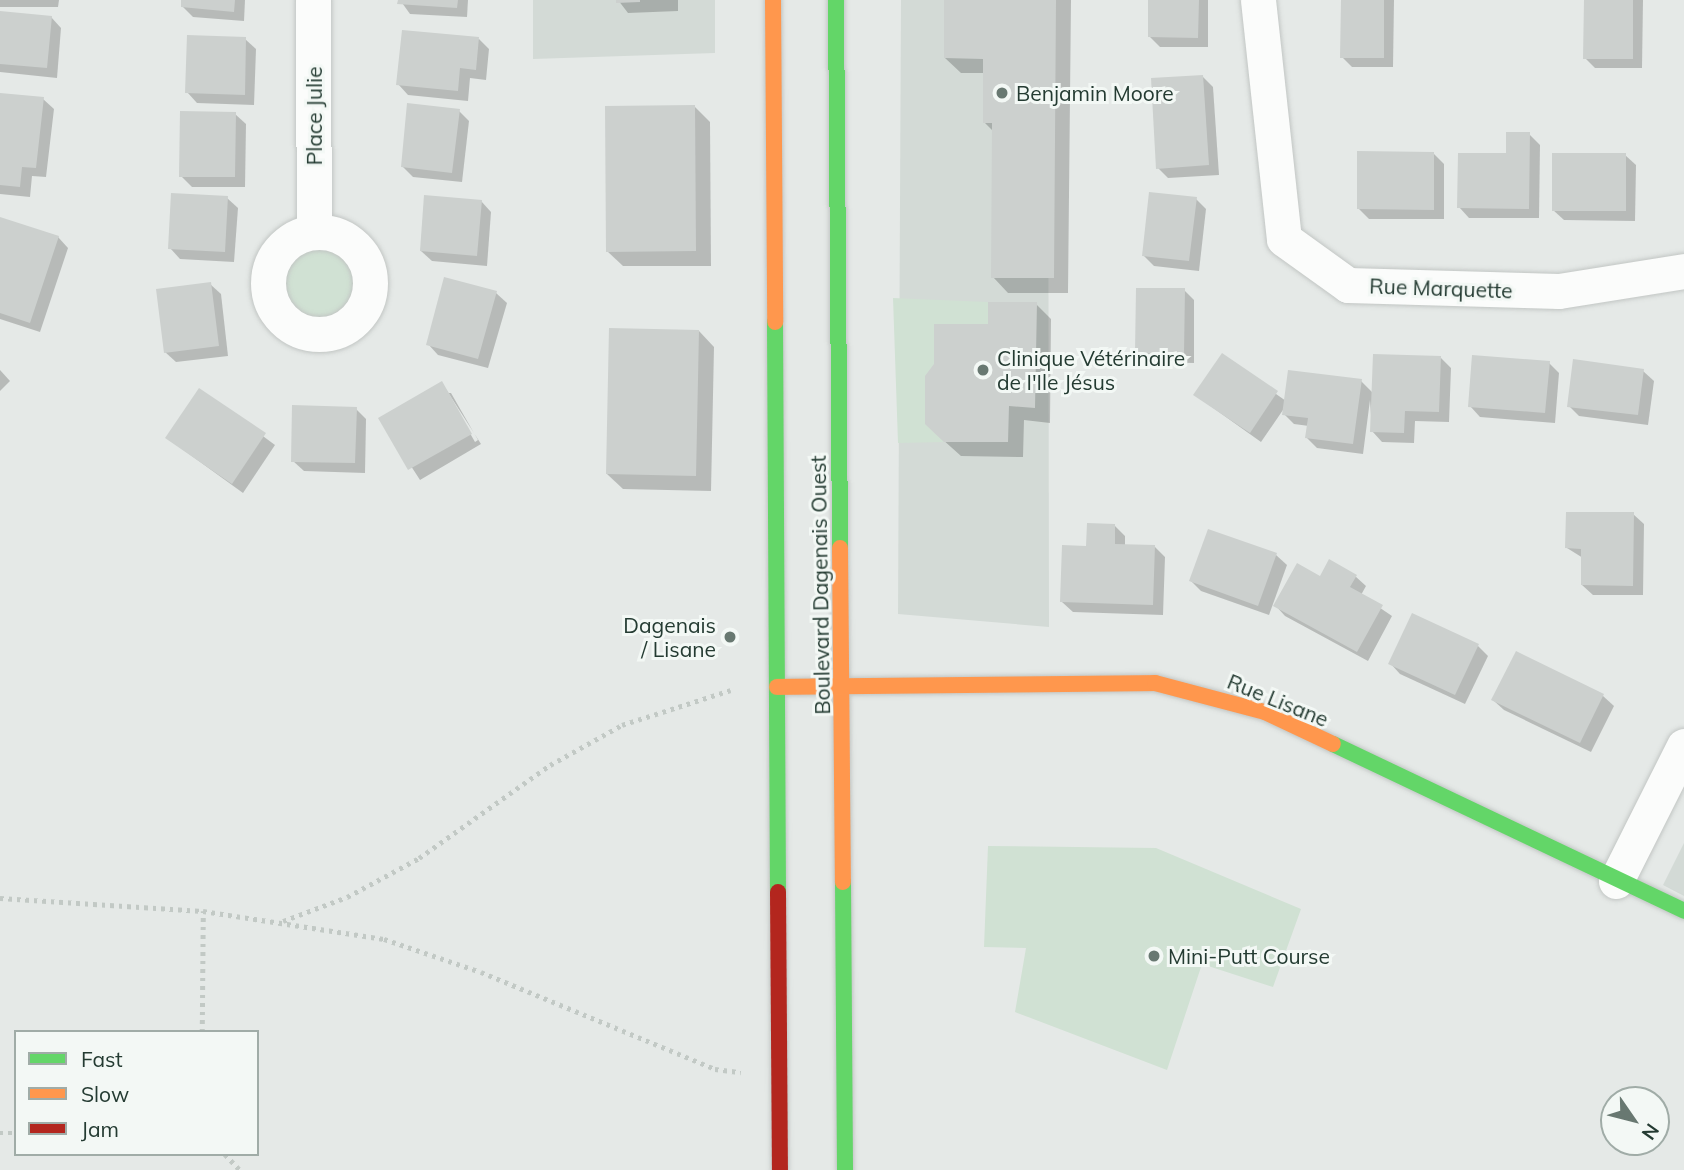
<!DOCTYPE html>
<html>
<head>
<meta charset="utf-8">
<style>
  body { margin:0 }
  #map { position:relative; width:1684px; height:1170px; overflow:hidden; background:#e5e9e7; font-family:Mulish,sans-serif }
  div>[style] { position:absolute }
  .built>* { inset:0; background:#d3dad6 }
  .green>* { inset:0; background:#d0e1d3 }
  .round { border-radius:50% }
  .shadow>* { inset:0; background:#0003 }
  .building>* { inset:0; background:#ccd0ce }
  .path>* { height:4.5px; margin-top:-2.25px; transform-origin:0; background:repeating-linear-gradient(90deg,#c2c9c5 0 3.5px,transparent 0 8.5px) }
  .roads { filter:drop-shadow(0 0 2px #c2c6c4) drop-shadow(0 0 2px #c2c6c4) }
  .street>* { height:35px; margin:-17.5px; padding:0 17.5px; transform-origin:17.5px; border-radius:17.5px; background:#fbfcfb }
  .street>.ring { margin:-17.5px; padding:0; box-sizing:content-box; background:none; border:35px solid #fbfcfb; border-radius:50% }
  .fast>* { height:16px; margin:-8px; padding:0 8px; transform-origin:8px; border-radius:8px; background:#63d668 }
  .slow>* { height:16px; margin:-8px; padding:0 8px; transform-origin:8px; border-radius:8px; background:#ff974d }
  .jam>* { height:16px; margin:-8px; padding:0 8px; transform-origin:8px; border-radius:8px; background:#b3261e }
  .dots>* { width:19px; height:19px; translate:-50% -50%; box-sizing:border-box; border:4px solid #f3f8f5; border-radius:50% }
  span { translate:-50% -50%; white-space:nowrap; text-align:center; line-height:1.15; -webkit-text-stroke:6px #f3f8f5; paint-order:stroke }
  .poi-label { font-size:21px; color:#243b32 }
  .left { translate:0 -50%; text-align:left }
  .right { translate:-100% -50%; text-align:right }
  .street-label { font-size:21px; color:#243b32 }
  .legend { position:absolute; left:14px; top:1030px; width:245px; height:126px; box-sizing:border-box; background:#f3f8f5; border:2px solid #a0aca7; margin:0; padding:9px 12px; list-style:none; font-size:21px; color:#243b32 }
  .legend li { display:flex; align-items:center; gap:14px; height:35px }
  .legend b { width:35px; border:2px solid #a0aca7 }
  .north { position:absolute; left:1600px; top:1086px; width:70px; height:70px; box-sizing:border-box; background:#f3f8f5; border:2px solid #a0aca7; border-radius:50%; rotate:125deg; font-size:19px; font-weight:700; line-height:28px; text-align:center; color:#243b32 }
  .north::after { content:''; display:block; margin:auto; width:24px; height:32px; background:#687871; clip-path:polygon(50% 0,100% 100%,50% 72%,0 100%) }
</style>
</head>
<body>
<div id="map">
  <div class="built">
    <div style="clip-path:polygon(533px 0,715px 0,715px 53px,533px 59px)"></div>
    <div style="clip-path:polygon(901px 0,1048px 0,1049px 627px,898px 614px)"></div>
    <div style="clip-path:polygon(1684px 843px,1684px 896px,1663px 885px)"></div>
  </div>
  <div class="green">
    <div class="round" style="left:268px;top:232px;width:102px;height:102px"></div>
    <div style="clip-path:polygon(893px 298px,988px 302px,988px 324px,934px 324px,934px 364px,925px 376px,925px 424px,944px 442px,898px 443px)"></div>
    <div style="clip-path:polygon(988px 846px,1156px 848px,1301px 909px,1273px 987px,1202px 964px,1167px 1070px,1015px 1012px,1026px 948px,984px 947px)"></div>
  </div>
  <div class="shadow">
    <div style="clip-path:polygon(0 0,59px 0,58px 7px,0 7px)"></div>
    <div style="clip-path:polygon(183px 0,245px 0,244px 21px,193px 17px,183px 7px)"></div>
    <div style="clip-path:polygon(400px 0,468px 0,467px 17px,410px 14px)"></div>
    <div style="clip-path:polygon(552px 0,678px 0,678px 11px,628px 13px,618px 0)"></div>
    <div style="clip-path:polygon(946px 0,1071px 0,1068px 293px,1008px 293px,993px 277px,994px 132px,985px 123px,985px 73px,961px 73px,945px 58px)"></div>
    <div style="clip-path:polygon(1150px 0,1208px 0,1208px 47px,1160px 47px,1150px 37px)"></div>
    <div style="clip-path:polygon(1342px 0,1394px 0,1393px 67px,1352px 67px,1342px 57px)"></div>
    <div style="clip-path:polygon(1586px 0,1643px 0,1642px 68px,1595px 68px,1585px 58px)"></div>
    <div style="clip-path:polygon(0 13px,51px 17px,61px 28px,57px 78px,0 72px)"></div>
    <div style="clip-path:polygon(245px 39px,256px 49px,254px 105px,197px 103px,187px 92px)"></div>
    <div style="clip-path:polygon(479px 39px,489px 49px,486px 80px,470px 78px,468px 101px,408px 95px,398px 84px)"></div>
    <div style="clip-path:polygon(1202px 76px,1213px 87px,1219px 175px,1168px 178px,1158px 168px)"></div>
    <div style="clip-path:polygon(0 95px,43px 99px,54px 109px,46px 177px,32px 176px,30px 197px,0 194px)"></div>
    <div style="clip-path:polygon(695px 107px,710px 122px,711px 266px,623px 266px,607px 251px)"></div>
    <div style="clip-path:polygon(459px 111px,469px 121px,462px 182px,413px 177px,402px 166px)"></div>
    <div style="clip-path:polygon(235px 114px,246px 124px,245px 187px,192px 187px,181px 176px)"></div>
    <div style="clip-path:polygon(1529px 134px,1540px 145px,1539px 218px,1469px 218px,1459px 207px)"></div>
    <div style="clip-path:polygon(1433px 153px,1444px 164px,1444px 219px,1369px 219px,1359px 209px)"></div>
    <div style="clip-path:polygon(1625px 155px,1636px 165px,1635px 221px,1564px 220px,1553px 210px)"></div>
    <div style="clip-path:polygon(227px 198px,238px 208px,234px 262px,180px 259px,170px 248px)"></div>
    <div style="clip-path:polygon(1196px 199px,1206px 209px,1199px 271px,1154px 266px,1144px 256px)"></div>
    <div style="clip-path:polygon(481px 201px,491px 212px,487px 266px,432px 261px,421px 251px)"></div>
    <div style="clip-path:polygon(0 223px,58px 237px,68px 248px,40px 332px,0 319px)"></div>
    <div style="clip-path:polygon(210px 284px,221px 294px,228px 356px,176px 362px,165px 352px)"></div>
    <div style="clip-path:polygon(1184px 290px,1194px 300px,1194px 363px,1147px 362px,1137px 352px)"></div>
    <div style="clip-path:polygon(496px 293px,507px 303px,488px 368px,438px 355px,428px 344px)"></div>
    <div style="clip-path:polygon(1036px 304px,1051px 319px,1050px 423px,1024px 420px,1023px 457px,961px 456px,942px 439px,990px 326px)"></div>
    <div style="clip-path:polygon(699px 331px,714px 347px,711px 491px,623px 489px,607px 474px)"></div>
    <div style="clip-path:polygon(1222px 356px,1286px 401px,1361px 381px,1373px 393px,1441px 358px,1451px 368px,1449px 422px,1415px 421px,1414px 443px,1382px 442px,1372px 431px,1370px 400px,1363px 454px,1317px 448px,1307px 438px,1309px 426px,1294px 424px,1284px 414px,1285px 407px,1261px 442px,1195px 395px)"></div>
    <div style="clip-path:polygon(1549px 363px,1559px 373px,1555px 423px,1480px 417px,1470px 406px)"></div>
    <div style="clip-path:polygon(0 370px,10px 381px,0 391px)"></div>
    <div style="clip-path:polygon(1643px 371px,1654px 381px,1648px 425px,1579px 416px,1569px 406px)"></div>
    <div style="clip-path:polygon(evenodd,442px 383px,481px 444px,420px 480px,380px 418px,442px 383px,447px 393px,451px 393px,478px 440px,475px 442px,447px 393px)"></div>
    <div style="clip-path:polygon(200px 390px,275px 445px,243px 493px,167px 438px)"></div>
    <div style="clip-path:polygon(356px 409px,366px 419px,365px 473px,304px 471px,293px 461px)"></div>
    <div style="clip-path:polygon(1633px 514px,1644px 524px,1643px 595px,1593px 595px,1582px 585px,1583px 558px,1567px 548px)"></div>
    <div style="clip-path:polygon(1115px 526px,1125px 536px,1125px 546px,1155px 547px,1165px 557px,1163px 615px,1073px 612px,1062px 602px,1087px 548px)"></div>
    <div style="clip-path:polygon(1209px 531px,1276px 555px,1287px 565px,1269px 615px,1201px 591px,1191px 581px)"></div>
    <div style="clip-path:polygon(1355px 576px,1366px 586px,1361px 595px,1392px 616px,1368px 661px,1285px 616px,1275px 605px,1321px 578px)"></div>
    <div style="clip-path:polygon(1478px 646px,1488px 656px,1465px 704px,1400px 674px,1390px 663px)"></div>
    <div style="clip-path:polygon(1516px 653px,1603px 696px,1614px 706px,1591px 752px,1504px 710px,1493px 700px)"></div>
  </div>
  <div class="building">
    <div style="clip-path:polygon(181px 0,235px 0,234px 12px,181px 7px)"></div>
    <div style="clip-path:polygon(398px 0,458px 0,457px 8px,397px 4px)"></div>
    <div style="clip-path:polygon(616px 0,640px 0,640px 2px,616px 3px)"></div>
    <div style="clip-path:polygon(944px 0,1056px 0,1054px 278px,991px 278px,992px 123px,983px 123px,983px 59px,944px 58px)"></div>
    <div style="clip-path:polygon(1148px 0,1199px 0,1198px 38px,1148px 37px)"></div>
    <div style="clip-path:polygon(1341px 0,1384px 0,1384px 58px,1340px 58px)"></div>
    <div style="clip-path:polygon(1584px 0,1633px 0,1633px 59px,1583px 59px)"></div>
    <div style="clip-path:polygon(0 11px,52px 16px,47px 68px,0 64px)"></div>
    <div style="clip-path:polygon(402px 30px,479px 37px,476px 70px,460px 68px,458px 91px,396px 85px)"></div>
    <div style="clip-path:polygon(187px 35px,246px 37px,245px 95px,185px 93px)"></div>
    <div style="clip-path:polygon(1203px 75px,1209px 165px,1156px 169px,1151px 78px)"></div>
    <div style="clip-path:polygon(0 93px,44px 97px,36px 168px,22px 167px,20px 187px,0 185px)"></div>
    <div style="clip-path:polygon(407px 103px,460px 109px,452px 173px,401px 167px)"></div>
    <div style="clip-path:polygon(695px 105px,696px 251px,606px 252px,605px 106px)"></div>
    <div style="clip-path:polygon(180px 111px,236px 112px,235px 177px,179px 177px)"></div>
    <div style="clip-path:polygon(1506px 132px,1530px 132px,1529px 209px,1457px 208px,1458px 153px,1506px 153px)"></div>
    <div style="clip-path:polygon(1357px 151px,1434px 152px,1434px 210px,1357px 209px)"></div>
    <div style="clip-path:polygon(1552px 153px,1626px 153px,1626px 211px,1552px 211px)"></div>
    <div style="clip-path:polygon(1149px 192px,1197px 197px,1189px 261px,1142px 256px)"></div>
    <div style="clip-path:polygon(171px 193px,228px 196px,225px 252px,168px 249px)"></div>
    <div style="clip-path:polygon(424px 195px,482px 200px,477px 256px,420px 251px)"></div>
    <div style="clip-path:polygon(0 217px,59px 236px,30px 323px,0 313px)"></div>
    <div style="clip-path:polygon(444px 277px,497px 291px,478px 359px,426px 345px)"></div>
    <div style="clip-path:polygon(211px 282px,219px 346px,164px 353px,156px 289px)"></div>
    <div style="clip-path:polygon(1136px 288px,1185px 288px,1184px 354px,1135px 353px)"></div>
    <div style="clip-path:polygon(988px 302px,1037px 302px,1035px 408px,1009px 406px,1008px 442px,944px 442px,925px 424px,925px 376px,934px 364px,934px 324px,988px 324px)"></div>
    <div style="clip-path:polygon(609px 328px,699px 330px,696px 476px,606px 474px)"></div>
    <div style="clip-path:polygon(1222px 353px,1278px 391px,1250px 433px,1193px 395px)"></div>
    <div style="clip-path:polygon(1373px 354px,1441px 356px,1439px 412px,1405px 411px,1404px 433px,1370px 432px)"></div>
    <div style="clip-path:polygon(1472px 355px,1550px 361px,1545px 413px,1468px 407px)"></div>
    <div style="clip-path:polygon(1573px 359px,1644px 369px,1638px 415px,1567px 407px)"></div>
    <div style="clip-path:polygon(1288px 370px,1362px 379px,1353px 444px,1305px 438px,1308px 418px,1282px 415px)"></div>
    <div style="clip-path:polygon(442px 381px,472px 434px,408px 470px,378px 418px)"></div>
    <div style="clip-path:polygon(199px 388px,266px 433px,232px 484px,165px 438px)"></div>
    <div style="clip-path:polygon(292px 405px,357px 407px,355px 463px,291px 462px)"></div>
    <div style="clip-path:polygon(1566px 512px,1634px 512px,1633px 586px,1581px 585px,1581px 549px,1565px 548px)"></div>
    <div style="clip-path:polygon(1087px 523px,1115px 524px,1115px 544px,1155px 545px,1153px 605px,1060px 602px,1062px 545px,1086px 546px)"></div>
    <div style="clip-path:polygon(1208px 529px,1277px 553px,1258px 606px,1189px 581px)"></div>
    <div style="clip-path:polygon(1329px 559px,1357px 575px,1350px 587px,1383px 605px,1357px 652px,1273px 606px,1297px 563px,1320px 576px)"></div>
    <div style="clip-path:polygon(1412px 613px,1479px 644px,1455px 695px,1388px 664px)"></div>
    <div style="clip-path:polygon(1516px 651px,1604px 694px,1580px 743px,1491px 700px)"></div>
  </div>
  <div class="path">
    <div style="left:0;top:898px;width:203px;rotate:3.7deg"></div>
    <div style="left:203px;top:911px;width:183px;rotate:8.8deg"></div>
    <div style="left:384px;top:939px;width:102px;rotate:18.8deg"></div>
    <div style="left:481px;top:972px;width:253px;rotate:22.5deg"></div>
    <div style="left:715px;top:1069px;width:26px;rotate:7deg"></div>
    <div style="left:283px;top:921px;width:68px;rotate:-20.6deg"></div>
    <div style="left:347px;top:897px;width:82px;rotate:-28.4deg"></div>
    <div style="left:419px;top:858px;width:161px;rotate:-35.4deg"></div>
    <div style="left:550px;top:765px;width:82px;rotate:-29.1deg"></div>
    <div style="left:622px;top:725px;width:114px;rotate:-17.8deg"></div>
    <div style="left:202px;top:1032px;width:121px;rotate:-89.5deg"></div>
    <div style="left:0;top:1133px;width:16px"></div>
    <div style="left:225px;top:1154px;width:22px;rotate:47deg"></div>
  </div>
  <div class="roads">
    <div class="street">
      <div style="left:313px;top:0;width:232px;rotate:89.8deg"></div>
      <div style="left:1258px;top:0;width:240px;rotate:83.8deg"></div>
      <div style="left:1284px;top:239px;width:79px;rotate:35.7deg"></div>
      <div style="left:1348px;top:285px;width:211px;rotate:1.6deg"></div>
      <div style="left:1559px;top:291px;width:127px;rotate:-9.1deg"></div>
      <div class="ring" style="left:268px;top:232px;width:67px;height:67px"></div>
      <div style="left:1616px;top:881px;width:151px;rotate:-63.3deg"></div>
    </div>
    <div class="fast">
      <div style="left:836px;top:0;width:548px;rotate:89.58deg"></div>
      <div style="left:775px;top:322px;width:570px;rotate:89.7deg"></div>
      <div style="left:1333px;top:744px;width:389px;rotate:25.4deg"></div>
      <div style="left:843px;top:882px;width:288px;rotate:89.6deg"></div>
    </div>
    <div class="slow">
      <div style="left:773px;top:0;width:322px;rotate:89.6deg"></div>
      <div style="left:840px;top:548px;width:334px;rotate:89.5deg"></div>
      <div style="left:777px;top:687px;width:378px;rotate:-0.6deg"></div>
      <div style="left:1155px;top:683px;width:114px;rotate:14.8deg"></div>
      <div style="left:1265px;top:712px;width:75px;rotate:25.2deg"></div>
    </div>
    <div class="jam">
      <div style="left:778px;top:892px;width:278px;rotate:89.6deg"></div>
    </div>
  </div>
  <div class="dots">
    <div style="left:1002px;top:93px;background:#687871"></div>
    <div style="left:983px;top:370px;background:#687871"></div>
    <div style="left:730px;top:637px;background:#687871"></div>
    <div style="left:1154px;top:956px;background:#687871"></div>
  </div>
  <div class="poi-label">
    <span class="left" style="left:1016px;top:93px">Benjamin Moore</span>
    <span class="left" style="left:997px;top:370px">Clinique Vétérinaire<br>de I'Ile Jésus</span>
    <span class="right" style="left:716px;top:637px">Dagenais<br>/ Lisane</span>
    <span class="left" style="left:1168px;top:956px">Mini-Putt Course</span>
  </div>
  <div class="street-label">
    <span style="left:314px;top:116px;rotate:-90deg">Place Julie</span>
    <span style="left:1441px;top:288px;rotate:2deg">Rue Marquette</span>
    <span style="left:820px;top:585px;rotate:-91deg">Boulevard Dagenais Ouest</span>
    <span style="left:1278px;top:700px;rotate:22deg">Rue Lisane</span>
  </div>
  <ul class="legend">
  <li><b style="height:9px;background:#63d668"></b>Fast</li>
  <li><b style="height:9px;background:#ff974d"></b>Slow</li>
  <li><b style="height:9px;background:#b3261e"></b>Jam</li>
  </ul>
  <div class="north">N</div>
</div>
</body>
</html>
